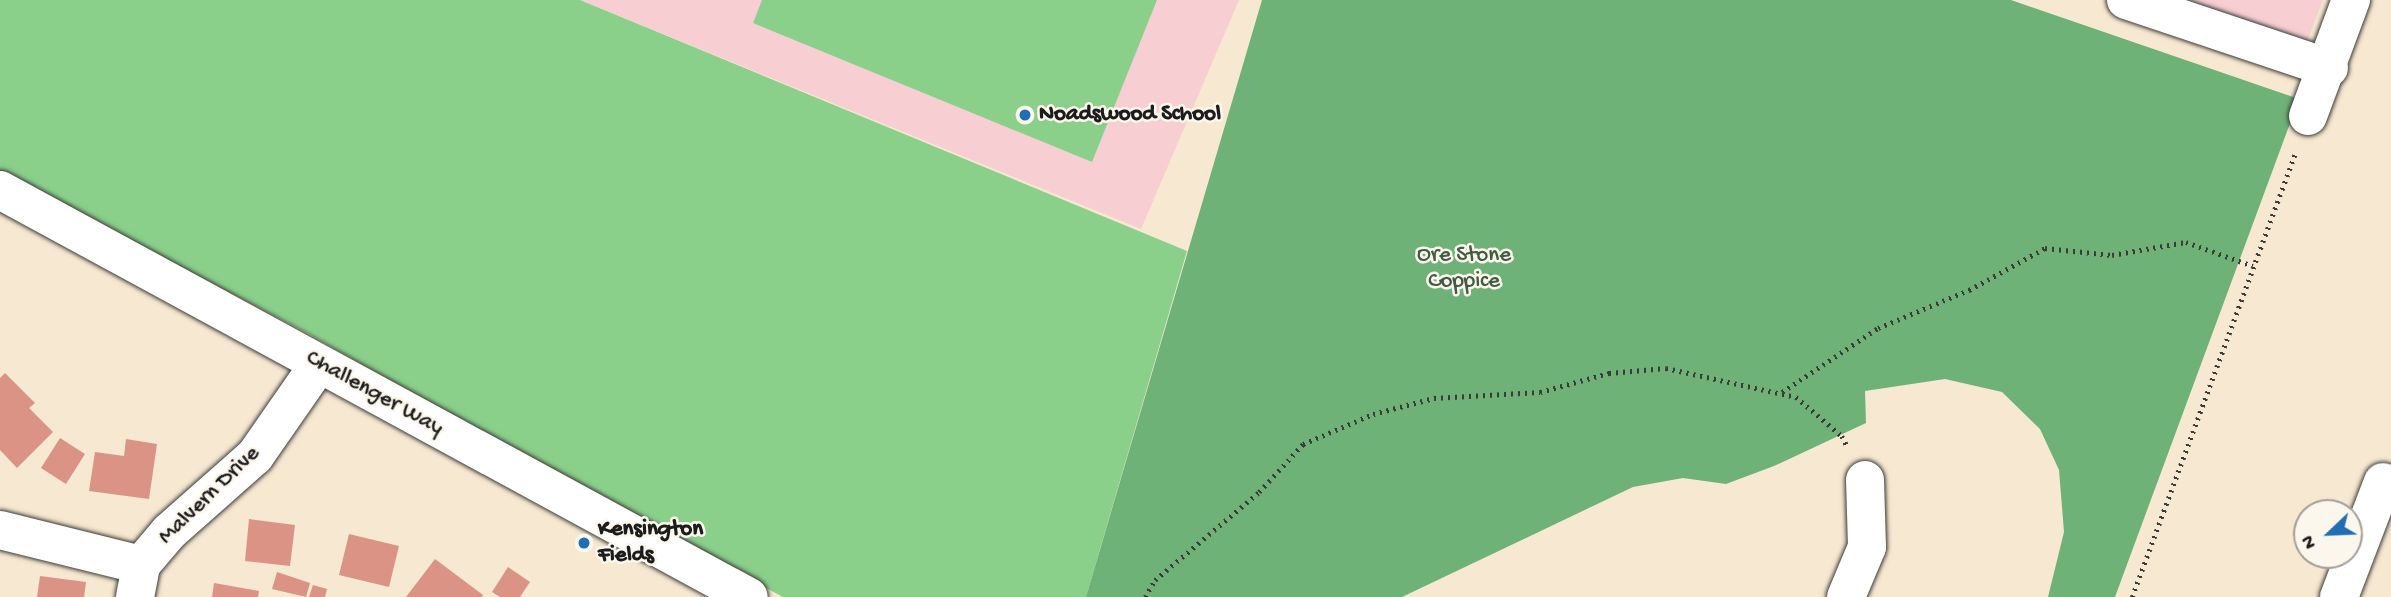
<!DOCTYPE html>
<html>
<head>
<meta charset="utf-8">
<style>
  body { margin:0 }
  #map { position:relative; width:2391px; height:597px; overflow:hidden; background:#f6e8d1; font-family:"Gochi Hand",sans-serif }
  div>[style] { position:absolute }
  .built>* { inset:0; background:#f7cfd2 }
  .green>* { inset:0; background:#8ad08b }
  .forest>* { inset:0; background:#6fb277 }
  .building>* { inset:0; background:#da9385 }
  .path>* { height:4.5px; margin-top:-2.25px; transform-origin:0; background:repeating-linear-gradient(90deg,#3d3b37 0 2px,transparent 0 7px) }
  .roads { filter:drop-shadow(0 0 2px #3d3b37) drop-shadow(0 0 2px #3d3b37) }
  .minor>* { height:38px; margin:-19px; padding:0 19px; transform-origin:19px; border-radius:19px; background:#fff }
  .dots>* { width:19px; height:19px; translate:-50% -50%; box-sizing:border-box; border:4px solid #fbf7ec; border-radius:50% }
  span { translate:-50% -50%; white-space:nowrap; text-align:center; line-height:1.15; -webkit-text-stroke:5px #fbf7ec; paint-order:stroke }
  .poi-label { font-size:23px; color:#1c1c1c; font-weight:700 }
  .left { translate:0 -50%; text-align:left }
  .park-label { font-size:23px; color:#425b43 }
  .street-label { font-size:23px; color:#1c1c1c }
  .north { position:absolute; left:2293px; top:499px; width:70px; height:70px; box-sizing:border-box; background:#fbf7ec; border:2px solid #a29f99; border-radius:50%; rotate:247deg; font-size:19px; font-weight:700; line-height:28px; text-align:center; color:#1c1c1c }
  .north::after { content:''; display:block; margin:auto; width:24px; height:32px; background:#1f6fb2; clip-path:polygon(50% 0,100% 100%,50% 72%,0 100%) }
</style>
</head>
<body>
<div id="map">
  <div class="built">
    <div style="clip-path:polygon(580px 0,1239px 0,1141px 229px)"></div>
    <div style="clip-path:polygon(2108px 0,2323px 0,2300px 60px)"></div>
  </div>
  <div class="green">
    <div style="clip-path:polygon(0 0,580px 0,1187px 251px,1086px 597px,783px 597px,562px 479px,309px 334px,45px 196px,0 172px)"></div>
    <div style="clip-path:polygon(762px 0,1157px 0,1092px 162px,753px 23px)"></div>
  </div>
  <div class="forest">
    <div style="clip-path:polygon(1262px 0,2011px 0,2299px 99px,2115px 597px,2048px 597px,2064px 532px,2059px 470px,2040px 429px,2002px 392px,1945px 379px,1865px 391px,1866px 423px,1774px 466px,1726px 484px,1683px 478px,1633px 487px,1402px 597px,1086px 597px)"></div>
  </div>
  <div class="building">
    <div style="clip-path:polygon(5px 373px,35px 403px,29px 408px,53px 432px,17px 468px,0 450px,0 378px)"></div>
    <div style="clip-path:polygon(60px 438px,85px 454px,66px 484px,41px 468px)"></div>
    <div style="clip-path:polygon(126px 439px,157px 444px,149px 499px,89px 491px,95px 452px,124px 456px)"></div>
    <div style="clip-path:polygon(249px 519px,295px 525px,290px 566px,245px 561px)"></div>
    <div style="clip-path:polygon(349px 534px,399px 546px,389px 587px,339px 575px)"></div>
    <div style="clip-path:polygon(435px 559px,483px 595px,482px 597px,406px 597px)"></div>
    <div style="clip-path:polygon(508px 567px,530px 582px,520px 597px,500px 597px,492px 592px)"></div>
    <div style="clip-path:polygon(277px 572px,310px 583px,306px 597px,272px 589px)"></div>
    <div style="clip-path:polygon(40px 576px,86px 582px,84px 597px,37px 597px)"></div>
    <div style="clip-path:polygon(214px 583px,259px 591px,258px 597px,212px 597px)"></div>
    <div style="clip-path:polygon(313px 585px,327px 589px,325px 597px,309px 597px)"></div>
  </div>
  <div class="path">
    <div style="left:1782px;top:392px;width:115px;rotate:-33.7deg"></div>
    <div style="left:1878px;top:328px;width:99px;rotate:-22.7deg"></div>
    <div style="left:1969px;top:290px;width:87px;rotate:-28.9deg"></div>
    <div style="left:2045px;top:248px;width:67px;rotate:6deg"></div>
    <div style="left:2112px;top:255px;width:75px;rotate:-10deg"></div>
    <div style="left:2186px;top:242px;width:71px;rotate:19.7deg"></div>
    <div style="left:1145px;top:597px;width:20px;rotate:-60deg"></div>
    <div style="left:1155px;top:580px;width:136px;rotate:-40.2deg"></div>
    <div style="left:1259px;top:492px;width:65px;rotate:-47.5deg"></div>
    <div style="left:1303px;top:444px;width:76px;rotate:-23.2deg"></div>
    <div style="left:1373px;top:414px;width:63px;rotate:-14.7deg"></div>
    <div style="left:1434px;top:398px;width:106px;rotate:-3.2deg"></div>
    <div style="left:1540px;top:392px;width:72px;rotate:-15.4deg"></div>
    <div style="left:1609px;top:373px;width:57px;rotate:-5deg"></div>
    <div style="left:1666px;top:368px;width:133px;rotate:12.6deg"></div>
    <div style="left:1796px;top:397px;width:60px;rotate:40.3deg"></div>
    <div style="left:1842px;top:436px;width:11px;rotate:63deg"></div>
    <div style="left:2132px;top:597px;width:473px;rotate:-69.8deg"></div>
  </div>
  <div class="roads">
    <div class="minor">
      <div style="left:2126px;top:0;width:214px;rotate:18.5deg"></div>
      <div style="left:2308px;top:116px;width:124px;rotate:-69.7deg"></div>
      <div style="left:0;top:190px;width:852px;rotate:28.52deg"></div>
      <div style="left:0;top:530px;width:145px;rotate:13.9deg"></div>
      <div style="left:135px;top:597px;width:33px;rotate:-79deg"></div>
      <div style="left:141px;top:565px;width:43px;rotate:-49.7deg"></div>
      <div style="left:169px;top:532px;width:115px;rotate:-41.5deg"></div>
      <div style="left:255px;top:456px;width:112px;rotate:-55.2deg"></div>
      <div style="left:1846px;top:597px;width:54px;rotate:-67.2deg"></div>
      <div style="left:1867px;top:547px;width:67px;rotate:-91.7deg"></div>
      <div style="left:2339px;top:597px;width:123px;rotate:-69.1deg"></div>
    </div>
  </div>
  <div class="dots">
    <div style="left:1025px;top:115px;background:#1f6fb2"></div>
    <div style="left:584px;top:543px;background:#1f6fb2"></div>
  </div>
  <div class="poi-label">
    <span class="left" style="left:1039px;top:115px">Noadswood School</span>
    <span class="left" style="left:598px;top:543px">Kensington<br>Fields</span>
  </div>
  <div class="park-label">
    <span style="left:1464px;top:269px">Ore Stone<br>Coppice</span>
  </div>
  <div class="street-label">
    <span style="left:374px;top:394px;rotate:29deg">Challenger Way</span>
    <span style="left:210px;top:496px;rotate:-44deg">Malvern Drive</span>
  </div>
  <div class="north">N</div>
</div>
</body>
</html>
